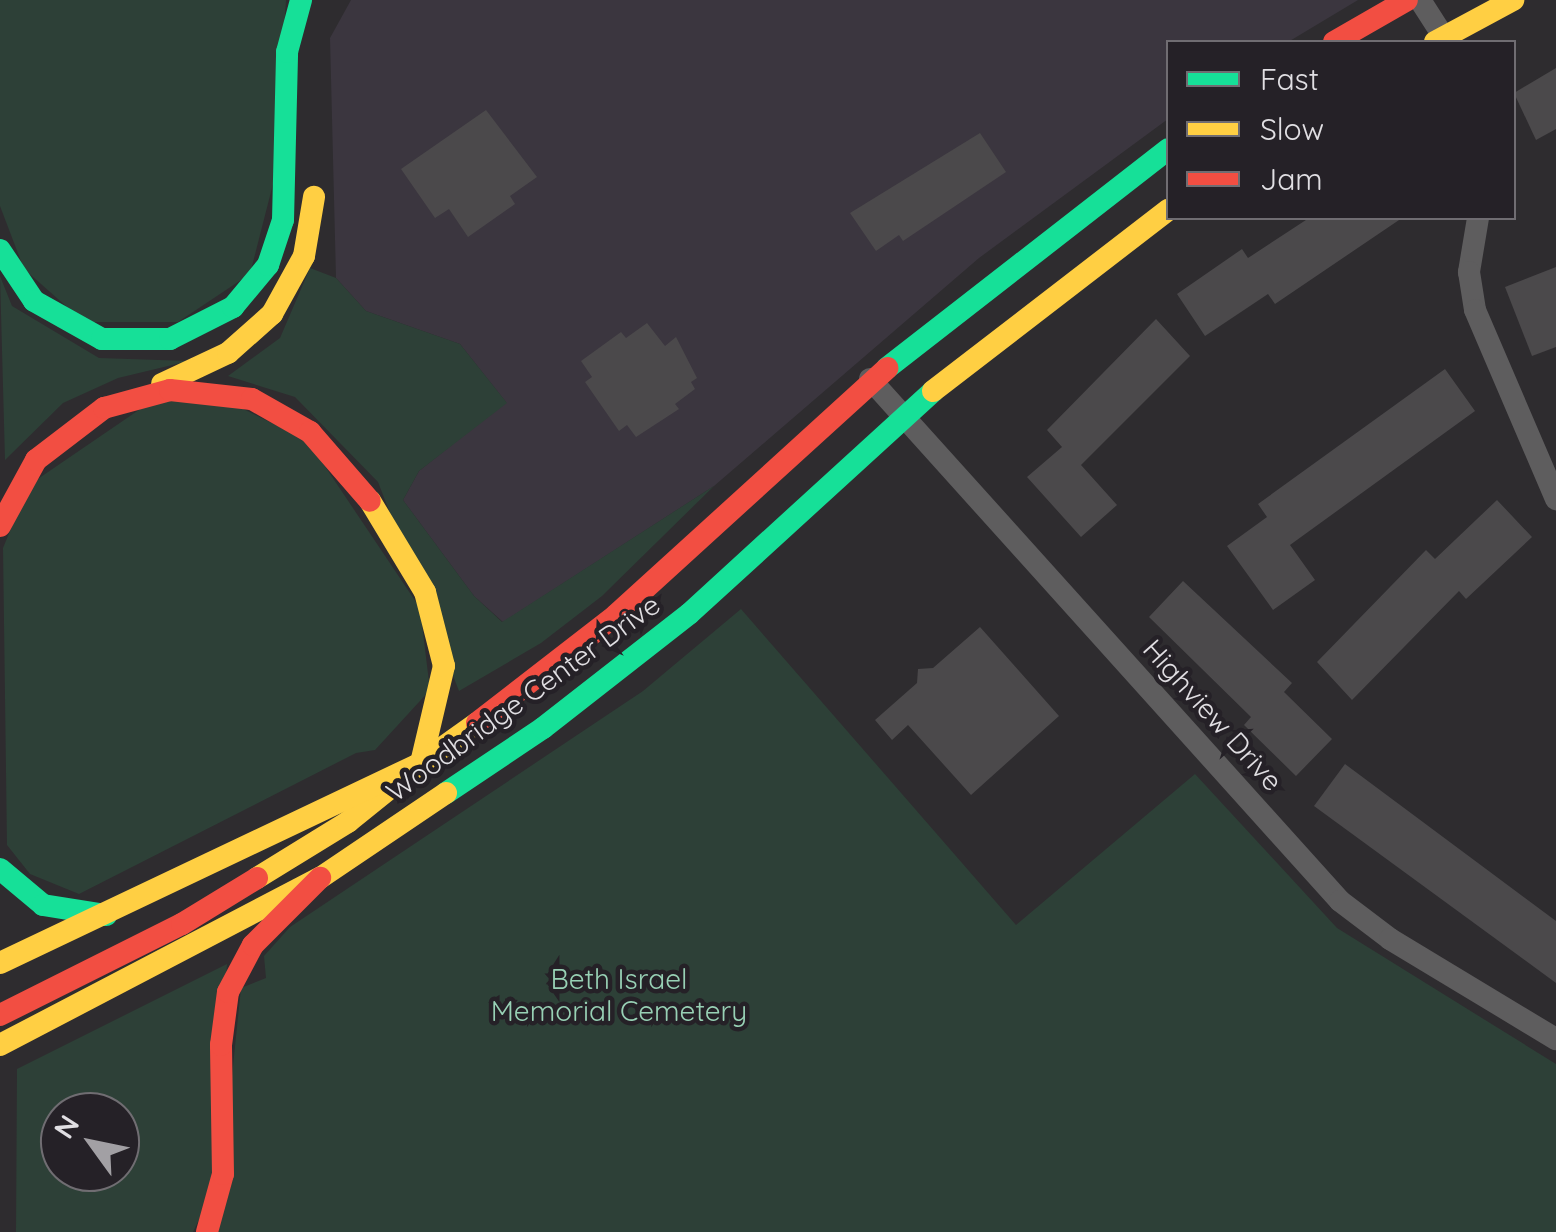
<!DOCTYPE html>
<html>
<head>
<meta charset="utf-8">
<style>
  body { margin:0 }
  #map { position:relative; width:1556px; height:1232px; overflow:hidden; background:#2e2c2f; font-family:Quicksand,sans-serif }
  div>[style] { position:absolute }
  .built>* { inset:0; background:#3b363f }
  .green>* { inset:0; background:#2d4037 }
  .building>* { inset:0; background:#4b494b }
  .street>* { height:22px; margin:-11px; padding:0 11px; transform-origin:11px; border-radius:11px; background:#5e5d5e }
  .fast>* { height:22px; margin:-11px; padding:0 11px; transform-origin:11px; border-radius:11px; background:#16e098 }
  .slow>* { height:22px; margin:-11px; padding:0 11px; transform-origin:11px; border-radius:11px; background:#ffcf43 }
  .jam>* { height:22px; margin:-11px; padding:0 11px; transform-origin:11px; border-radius:11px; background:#f24e42 }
  span { translate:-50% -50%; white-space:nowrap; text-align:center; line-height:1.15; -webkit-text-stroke:9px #252127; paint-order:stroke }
  .street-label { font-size:28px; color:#e1dfe3 }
  .park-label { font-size:28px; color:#98d1b5 }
  .legend { position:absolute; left:1166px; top:40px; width:350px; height:180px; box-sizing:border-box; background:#252127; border:2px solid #706d72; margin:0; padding:12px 18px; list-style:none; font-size:30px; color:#e1dfe3 }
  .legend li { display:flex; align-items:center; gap:20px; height:50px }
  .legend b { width:50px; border:2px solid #706d72 }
  .north { position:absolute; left:40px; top:1092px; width:100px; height:100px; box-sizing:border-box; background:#252127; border:2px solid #706d72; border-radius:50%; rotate:303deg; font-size:28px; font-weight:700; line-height:40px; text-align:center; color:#e1dfe3 }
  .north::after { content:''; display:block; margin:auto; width:35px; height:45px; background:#a2a0a4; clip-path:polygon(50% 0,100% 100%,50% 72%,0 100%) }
</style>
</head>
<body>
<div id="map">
  <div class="built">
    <div style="clip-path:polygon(351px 0,1358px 0,1288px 42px,1168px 42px,1168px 119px,979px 258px,714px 486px,503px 622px,474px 596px,403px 500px,419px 471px,506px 402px,460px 344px,366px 311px,336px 278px,330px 38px)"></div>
  </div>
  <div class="green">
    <div style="clip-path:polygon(0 0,286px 0,274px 180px,250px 274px,178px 322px,84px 322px,24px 269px,0 206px)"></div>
    <div style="clip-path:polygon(310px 268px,336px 278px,366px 311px,460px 344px,507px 403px,419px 471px,403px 500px,474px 596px,502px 622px,714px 486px,602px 596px,541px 643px,459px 691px,378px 482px,295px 397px,228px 376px,280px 338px)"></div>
    <div style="clip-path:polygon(0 276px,12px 306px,99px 358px,189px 361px,118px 378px,63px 403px,5px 460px)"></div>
    <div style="clip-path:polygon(152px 401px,227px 401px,308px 441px,420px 608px,430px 690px,375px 750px,356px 753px,79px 894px,30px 874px,7px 845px,3px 548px,29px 485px)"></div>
    <div style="clip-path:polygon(741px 609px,1016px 925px,1195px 774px,1337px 928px,1556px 1064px,1556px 1232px,216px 1232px,241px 988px,266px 978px,264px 956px,290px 927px,643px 691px)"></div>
    <div style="clip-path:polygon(evenodd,227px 964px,210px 1197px,193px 1232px,16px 1232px,17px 1069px,227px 964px,60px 1112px,120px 1112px,120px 1172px,60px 1172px,60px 1112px)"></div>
  </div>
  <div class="building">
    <div style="clip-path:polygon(1556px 68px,1556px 129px,1536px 140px,1514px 93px)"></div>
    <div style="clip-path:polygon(486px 110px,537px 177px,510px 196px,515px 204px,468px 237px,449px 209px,435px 218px,401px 169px)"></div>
    <div style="clip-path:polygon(980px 133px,1006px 172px,903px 241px,899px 235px,876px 251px,850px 213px)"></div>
    <div style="clip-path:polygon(1309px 218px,1402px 218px,1275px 304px,1268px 294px,1205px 336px,1177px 294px,1242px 249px,1248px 258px)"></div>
    <div style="clip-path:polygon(1556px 267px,1556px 347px,1532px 356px,1505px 287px)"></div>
    <div style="clip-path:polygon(1156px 319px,1190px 356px,1081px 465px,1117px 505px,1081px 537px,1027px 477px,1062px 447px,1047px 430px)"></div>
    <div style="clip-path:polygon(647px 323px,665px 346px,676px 337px,697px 378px,691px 382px,695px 389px,675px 404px,679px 409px,636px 437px,627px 425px,619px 431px,585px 382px,592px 377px,581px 361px,621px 332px,626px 338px)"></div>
    <div style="clip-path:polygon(1445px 369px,1475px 411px,1290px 545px,1315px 580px,1273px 610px,1227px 546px,1267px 517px,1258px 504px)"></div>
    <div style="clip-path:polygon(1497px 500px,1532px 537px,1466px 599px,1459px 591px,1352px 700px,1317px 662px,1426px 550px,1435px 559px)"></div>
    <div style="clip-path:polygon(1183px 581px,1292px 683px,1284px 692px,1332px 739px,1296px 776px,1244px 725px,1251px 717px,1149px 617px)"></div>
    <div style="clip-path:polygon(980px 627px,1059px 716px,971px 795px,908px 725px,892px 740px,875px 720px,917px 683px,918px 669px,933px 668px)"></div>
    <div style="clip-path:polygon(1345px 764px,1556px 921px,1556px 983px,1314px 806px)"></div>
  </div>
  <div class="street">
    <div style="left:1420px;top:0;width:50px;rotate:57.3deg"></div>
    <div style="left:1478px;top:218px;width:55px;rotate:99.5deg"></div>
    <div style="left:1469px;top:272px;width:38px;rotate:81deg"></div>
    <div style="left:1475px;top:310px;width:206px;rotate:66.8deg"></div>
    <div style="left:870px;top:379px;width:702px;rotate:48deg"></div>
    <div style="left:1340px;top:901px;width:63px;rotate:37.2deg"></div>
    <div style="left:1390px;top:939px;width:194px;rotate:31.1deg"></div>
  </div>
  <div class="fast">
    <div style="left:0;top:250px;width:61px;rotate:56.3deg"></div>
    <div style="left:34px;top:301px;width:78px;rotate:29.2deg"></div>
    <div style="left:102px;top:339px;width:68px"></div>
    <div style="left:170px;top:339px;width:71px;rotate:-26.9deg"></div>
    <div style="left:233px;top:307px;width:55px;rotate:-50.2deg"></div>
    <div style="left:268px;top:265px;width:47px;rotate:-71.6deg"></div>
    <div style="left:283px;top:220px;width:168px;rotate:-88.6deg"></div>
    <div style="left:287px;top:52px;width:54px;rotate:-74.9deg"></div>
    <div style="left:887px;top:368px;width:356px;rotate:-37.9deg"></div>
    <div style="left:446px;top:793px;width:117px;rotate:-33.8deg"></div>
    <div style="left:543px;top:728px;width:185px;rotate:-38deg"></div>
    <div style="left:689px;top:614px;width:331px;rotate:-42.4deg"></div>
    <div style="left:0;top:869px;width:56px;rotate:39.9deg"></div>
    <div style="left:43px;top:905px;width:64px;rotate:9deg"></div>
  </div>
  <div class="slow">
    <div style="left:1435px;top:42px;width:89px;rotate:-28.3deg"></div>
    <div style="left:162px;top:384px;width:73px;rotate:-25.2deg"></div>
    <div style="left:228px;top:353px;width:59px;rotate:-41.6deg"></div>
    <div style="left:272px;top:314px;width:66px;rotate:-61.1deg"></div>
    <div style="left:304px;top:256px;width:60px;rotate:-80.4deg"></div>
    <div style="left:933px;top:391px;width:297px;rotate:-37.6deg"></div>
    <div style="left:257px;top:878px;width:107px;rotate:-31.6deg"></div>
    <div style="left:348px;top:822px;width:94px;rotate:-38.9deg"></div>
    <div style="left:421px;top:763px;width:100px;rotate:-76.7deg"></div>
    <div style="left:444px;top:666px;width:76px;rotate:-104.4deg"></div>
    <div style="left:425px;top:592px;width:106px;rotate:-121.1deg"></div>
    <div style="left:0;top:963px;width:466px;rotate:-25.4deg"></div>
    <div style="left:421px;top:763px;width:69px;rotate:-35.5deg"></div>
    <div style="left:0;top:1045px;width:361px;rotate:-27.6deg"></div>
    <div style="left:320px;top:878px;width:152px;rotate:-34deg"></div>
  </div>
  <div class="jam">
    <div style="left:1334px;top:42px;width:84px;rotate:-29.9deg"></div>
    <div style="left:0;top:526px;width:75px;rotate:-61.4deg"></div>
    <div style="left:36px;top:460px;width:86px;rotate:-37.4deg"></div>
    <div style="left:104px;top:408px;width:68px;rotate:-15.3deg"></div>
    <div style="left:170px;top:390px;width:82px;rotate:6.3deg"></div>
    <div style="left:252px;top:399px;width:67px;rotate:29.6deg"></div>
    <div style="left:310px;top:432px;width:91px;rotate:49deg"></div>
    <div style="left:477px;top:723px;width:176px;rotate:-37.8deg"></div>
    <div style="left:616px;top:615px;width:367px;rotate:-42.3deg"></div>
    <div style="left:0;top:1015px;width:203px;rotate:-26.6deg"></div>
    <div style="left:182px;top:924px;width:88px;rotate:-31.5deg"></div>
    <div style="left:207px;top:1232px;width:60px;rotate:-74.6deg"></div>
    <div style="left:223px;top:1174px;width:129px;rotate:-90.9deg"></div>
    <div style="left:221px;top:1045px;width:53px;rotate:-82.5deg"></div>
    <div style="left:228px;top:992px;width:53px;rotate:-62deg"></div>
    <div style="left:253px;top:945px;width:95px;rotate:-45deg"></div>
  </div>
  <div class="street-label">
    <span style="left:523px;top:698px;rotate:-36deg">Woodbridge Center Drive</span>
    <span style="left:1213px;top:715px;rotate:48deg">Highview Drive</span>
  </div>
  <div class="park-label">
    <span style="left:619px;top:995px">Beth Israel<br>Memorial Cemetery</span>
  </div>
  <ul class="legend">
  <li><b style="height:12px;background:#16e098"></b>Fast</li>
  <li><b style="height:12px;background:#ffcf43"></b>Slow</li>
  <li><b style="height:12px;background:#f24e42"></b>Jam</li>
  </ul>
  <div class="north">N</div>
</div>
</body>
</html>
